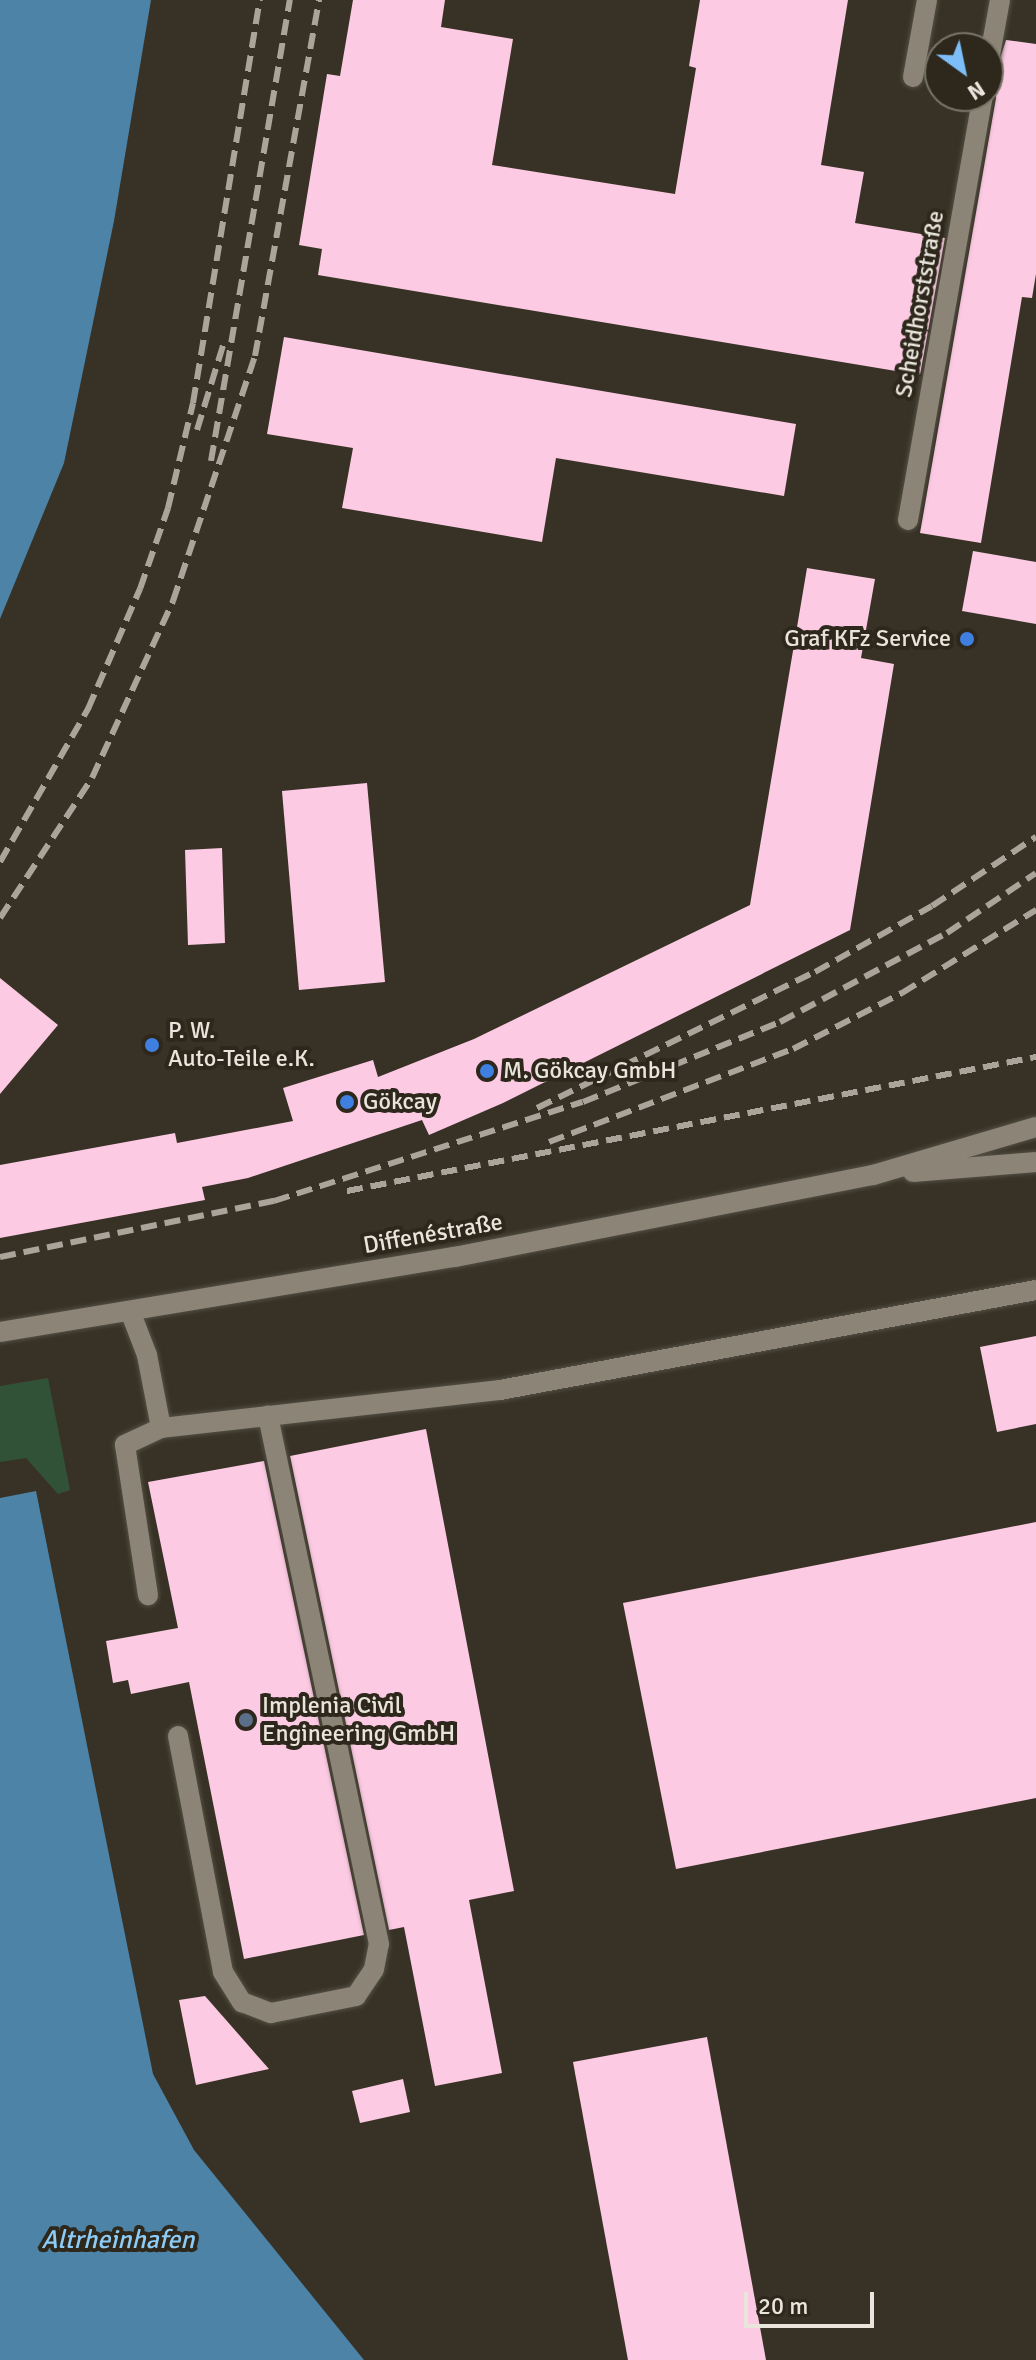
<!DOCTYPE html>
<html>
<head>
<meta charset="utf-8">
<style>
  body { margin:0 }
  #map { position:relative; width:1036px; height:2360px; overflow:hidden; background:#383226; font-family:Signika,sans-serif }
  div>[style] { position:absolute }
  .green>* { inset:0; background:#325237 }
  .water>* { inset:0; background:#4c83a7 }
  .building>* { inset:0; background:#fccae3 }
  .roads { filter:drop-shadow(0 0 2px #544f45) drop-shadow(0 0 2px #544f45) }
  .lane>* { height:20px; margin:-10px; padding:0 10px; transform-origin:10px; border-radius:10px; background:#8c8577 }
  .street>* { height:20px; margin:-10px; padding:0 10px; transform-origin:10px; border-radius:10px; background:#8c8577 }
  .secondary>* { height:20px; margin:-10px; padding:0 10px; transform-origin:10px; border-radius:10px; background:#8c8577 }
  .rail>* { height:6px; margin-top:-3px; transform-origin:0; background:repeating-linear-gradient(90deg,#a9a59b 0 16px,transparent 0 24px) }
  .dots>* { width:22px; height:22px; translate:-50% -50%; box-sizing:border-box; border:4px solid #2e281c; border-radius:50% }
  span { translate:-50% -50%; white-space:nowrap; text-align:center; line-height:1.15; -webkit-text-stroke:8px #2e281c; paint-order:stroke }
  .street-label { font-size:24px; color:#e9e5dd }
  .poi-label { font-size:24px; color:#e9e5dd }
  .right { translate:-100% -50%; text-align:right }
  .left { translate:0 -50%; text-align:left }
  .water-label { font-size:26px; color:#8dccf7; font-style:italic }
  .north { position:absolute; left:924px; top:32px; width:80px; height:80px; box-sizing:border-box; background:#2e281c; border:2px solid #797469; border-radius:50%; rotate:147deg; font-size:22px; font-weight:700; line-height:32px; text-align:center; color:#e9e5dd }
  .north::after { content:''; display:block; margin:auto; width:28px; height:36px; background:#7dbef9; clip-path:polygon(50% 0,100% 100%,50% 72%,0 100%) }
  .scale { position:absolute; left:744px; top:2292px; width:130px; height:36px; box-sizing:border-box; border:4px solid #e9e5dd; border-top:0; padding-left:10px; font-size:24px; line-height:28px; white-space:nowrap; color:#e9e5dd; -webkit-text-stroke:6px #2e281c; paint-order:stroke }
</style>
</head>
<body>
<div id="map">
  <div class="green">
    <div style="clip-path:polygon(48px 1378px,70px 1490px,58px 1494px,26px 1458px,0 1462px,0 1386px)"></div>
  </div>
  <div class="water">
    <div style="clip-path:polygon(0 0,151px 0,114px 221px,64px 463px,0 619px)"></div>
    <div style="clip-path:polygon(36px 1491px,153px 2074px,194px 2150px,364px 2360px,0 2360px,0 1498px)"></div>
  </div>
  <div class="building">
    <div style="clip-path:polygon(353px 0,445px 0,441px 27px,513px 39px,492px 165px,675px 194px,696px 68px,689px 66px,700px 0,848px 0,821px 165px,864px 172px,855px 223px,945px 238px,920px 375px,318px 275px,322px 249px,299px 245px,327px 74px,340px 76px)"></div>
    <div style="clip-path:polygon(1006px 40px,1036px 44px,1036px 274px,1032px 298px,1022px 297px,981px 543px,920px 533px,996px 98px,994px 77px)"></div>
    <div style="clip-path:polygon(284px 337px,796px 424px,784px 496px,556px 458px,542px 542px,342px 508px,353px 448px,267px 434px)"></div>
    <div style="clip-path:polygon(973px 551px,1036px 562px,1036px 624px,962px 611px)"></div>
    <div style="clip-path:polygon(807px 568px,875px 579px,861px 658px,894px 664px,850px 930px,503px 1103px,429px 1135px,422px 1120px,248px 1178px,202px 1187px,205px 1200px,0 1238px,0 1165px,175px 1133px,177px 1143px,293px 1121px,283px 1088px,373px 1060px,378px 1077px,474px 1039px,750px 905px)"></div>
    <div style="clip-path:polygon(367px 783px,385px 982px,299px 990px,282px 791px)"></div>
    <div style="clip-path:polygon(222px 848px,225px 943px,188px 945px,185px 850px)"></div>
    <div style="clip-path:polygon(0 978px,58px 1025px,0 1094px)"></div>
    <div style="clip-path:polygon(1036px 1336px,1036px 1424px,997px 1432px,980px 1347px)"></div>
    <div style="clip-path:polygon(426px 1429px,514px 1891px,469px 1900px,502px 2073px,435px 2086px,404px 1927px,389px 1930px,290px 1456px)"></div>
    <div style="clip-path:polygon(264px 1461px,364px 1935px,244px 1959px,189px 1682px,131px 1694px,128px 1680px,113px 1683px,106px 1641px,178px 1628px,148px 1482px)"></div>
    <div style="clip-path:polygon(1036px 1522px,1036px 1798px,676px 1869px,623px 1603px)"></div>
    <div style="clip-path:polygon(205px 1996px,269px 2069px,196px 2085px,179px 2000px)"></div>
    <div style="clip-path:polygon(707px 2037px,766px 2360px,628px 2360px,573px 2062px)"></div>
    <div style="clip-path:polygon(403px 2079px,410px 2112px,360px 2123px,352px 2091px)"></div>
  </div>
  <div class="roads">
    <div class="lane">
      <div style="left:913px;top:77px;width:78px;rotate:-79.7deg"></div>
      <div style="left:130px;top:1311px;width:47px;rotate:68.9deg"></div>
      <div style="left:147px;top:1355px;width:74px;rotate:79.1deg"></div>
      <div style="left:161px;top:1428px;width:40px;rotate:155deg"></div>
      <div style="left:125px;top:1445px;width:152px;rotate:81.3deg"></div>
      <div style="left:161px;top:1428px;width:341px;rotate:-6.4deg"></div>
      <div style="left:500px;top:1390px;width:545px;rotate:-10.57deg"></div>
      <div style="left:178px;top:1736px;width:240px;rotate:79.2deg"></div>
      <div style="left:223px;top:1972px;width:36px;rotate:58deg"></div>
      <div style="left:242px;top:2002px;width:31px;rotate:21deg"></div>
      <div style="left:271px;top:2013px;width:87px;rotate:-11.3deg"></div>
      <div style="left:356px;top:1996px;width:32px;rotate:-56deg"></div>
      <div style="left:374px;top:1969px;width:25px;rotate:-79deg"></div>
      <div style="left:379px;top:1944px;width:540px;rotate:-101.87deg"></div>
    </div>
    <div class="street">
      <div style="left:988px;top:66px;width:67px;rotate:-79.7deg"></div>
      <div style="left:908px;top:520px;width:431px;rotate:-80deg"></div>
    </div>
    <div class="secondary">
      <div style="left:913px;top:1172px;width:123px;rotate:-4.6deg"></div>
      <div style="left:0;top:1332px;width:461px;rotate:-9.4deg"></div>
      <div style="left:455px;top:1257px;width:426px;rotate:-11.1deg"></div>
      <div style="left:873px;top:1175px;width:170px;rotate:-16.4deg"></div>
    </div>
  </div>
  <div class="rail">
    <div style="left:197px;top:430px;width:92px;rotate:-72.9deg"></div>
    <div style="left:211px;top:461px;width:468px;rotate:-80.3deg"></div>
    <div style="left:0;top:862px;width:177px;rotate:-60.1deg"></div>
    <div style="left:88px;top:709px;width:131px;rotate:-66.6deg"></div>
    <div style="left:140px;top:589px;width:86px;rotate:-70.9deg"></div>
    <div style="left:168px;top:508px;width:108px;rotate:-76.6deg"></div>
    <div style="left:193px;top:403px;width:409px;rotate:-80.6deg"></div>
    <div style="left:0;top:918px;width:168px;rotate:-56.7deg"></div>
    <div style="left:92px;top:778px;width:195px;rotate:-65.4deg"></div>
    <div style="left:173px;top:601px;width:258px;rotate:-71.5deg"></div>
    <div style="left:255px;top:356px;width:362px;rotate:-79.8deg"></div>
    <div style="left:537px;top:1108px;width:309px;rotate:-26.1deg"></div>
    <div style="left:815px;top:972px;width:134px;rotate:-29.4deg"></div>
    <div style="left:932px;top:906px;width:125px;rotate:-33.6deg"></div>
    <div style="left:549px;top:1142px;width:261px;rotate:-20.9deg"></div>
    <div style="left:793px;top:1049px;width:123px;rotate:-27.2deg"></div>
    <div style="left:902px;top:993px;width:158px;rotate:-31.8deg"></div>
    <div style="left:347px;top:1191px;width:702px;rotate:-11.01deg"></div>
    <div style="left:0;top:1257px;width:280px;rotate:-11.6deg"></div>
    <div style="left:274px;top:1201px;width:324px;rotate:-17.8deg"></div>
    <div style="left:583px;top:1102px;width:213px;rotate:-22.1deg"></div>
    <div style="left:780px;top:1022px;width:189px;rotate:-28.1deg"></div>
    <div style="left:947px;top:933px;width:107px;rotate:-34deg"></div>
  </div>
  <div class="dots">
    <div style="left:967px;top:639px;background:#3f7fe0"></div>
    <div style="left:152px;top:1045px;background:#3f7fe0"></div>
    <div style="left:487px;top:1071px;background:#3f7fe0"></div>
    <div style="left:347px;top:1102px;background:#3f7fe0"></div>
    <div style="left:246px;top:1720px;background:#5c6f8a"></div>
  </div>
  <div class="street-label">
    <span style="left:920px;top:304px;rotate:-80deg">Scheidhorststraße</span>
    <span style="left:433px;top:1234px;rotate:-10deg">Diffenéstraße</span>
  </div>
  <div class="poi-label">
    <span class="right" style="left:951px;top:639px">Graf KFz Service</span>
    <span class="left" style="left:168px;top:1045px">P. W.<br>Auto-Teile e.K.</span>
    <span class="left" style="left:503px;top:1071px">M. Gökcay GmbH</span>
    <span class="left" style="left:363px;top:1102px">Gökcay</span>
    <span class="left" style="left:262px;top:1720px">Implenia Civil<br>Engineering GmbH</span>
  </div>
  <div class="water-label">
    <span style="left:118px;top:2241px">Altrheinhafen</span>
  </div>
  <div class="north">N</div>
  <div class="scale">20 m</div>
</div>
</body>
</html>
